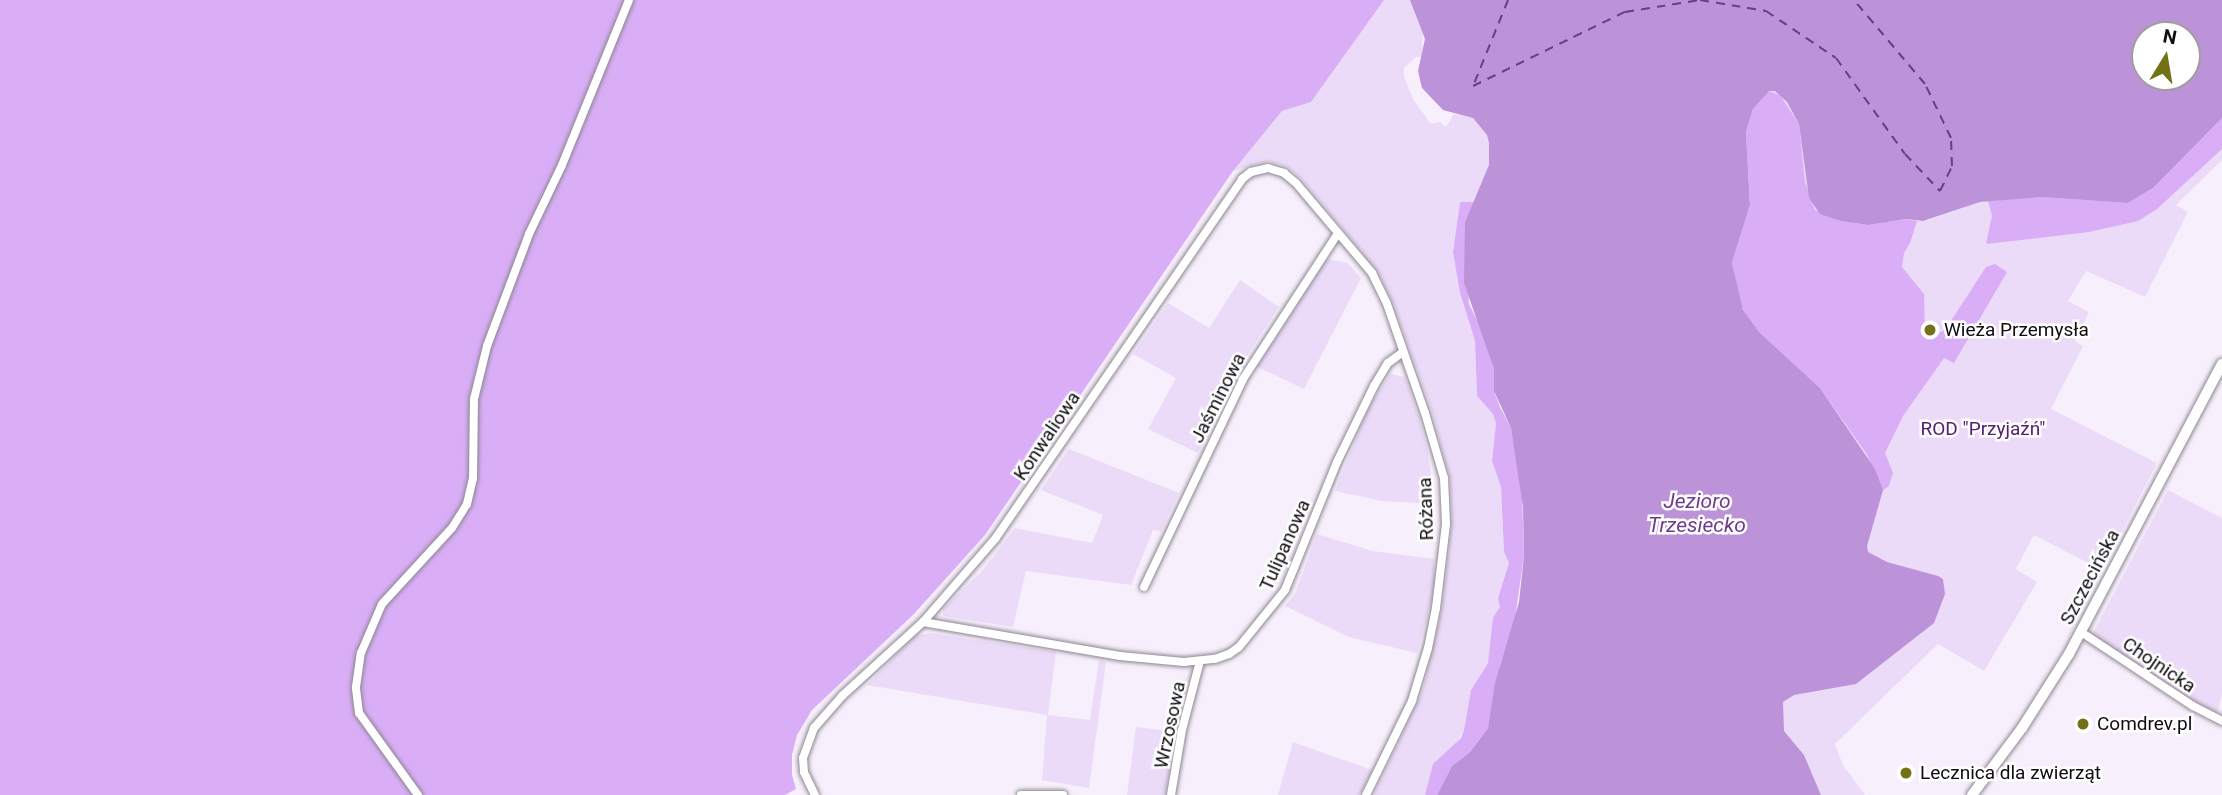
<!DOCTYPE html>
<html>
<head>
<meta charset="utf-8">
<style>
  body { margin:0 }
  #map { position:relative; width:2222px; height:795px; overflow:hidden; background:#f7f0fc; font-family:Roboto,sans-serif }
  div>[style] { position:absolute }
  .green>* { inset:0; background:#ecdbf8 }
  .forest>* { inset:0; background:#d9aef7 }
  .water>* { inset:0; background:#bc92d9 }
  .ferry>* { height:2px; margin-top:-1px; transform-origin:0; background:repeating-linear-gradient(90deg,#6e3a8e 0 9px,transparent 0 16px) }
  .roads { filter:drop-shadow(0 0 2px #8d8792) drop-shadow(0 0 2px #8d8792) }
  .minor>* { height:8px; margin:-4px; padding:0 4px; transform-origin:4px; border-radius:4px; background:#fff }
  .tertiary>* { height:10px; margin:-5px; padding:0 5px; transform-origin:5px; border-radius:5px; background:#fff }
  .dots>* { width:19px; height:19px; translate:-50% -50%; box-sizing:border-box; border:4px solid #fff; border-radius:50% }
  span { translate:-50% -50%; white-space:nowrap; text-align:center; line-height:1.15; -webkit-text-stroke:5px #fff; paint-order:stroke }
  .poi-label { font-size:19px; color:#0f0c10 }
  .left { translate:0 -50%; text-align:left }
  .street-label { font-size:19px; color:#0f0c10 }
  .park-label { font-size:19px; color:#552073 }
  .water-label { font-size:21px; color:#6e3a8e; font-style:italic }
  .north { position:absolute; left:2131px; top:21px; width:70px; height:70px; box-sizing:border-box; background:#fff; border:2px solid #9f9e9f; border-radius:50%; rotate:11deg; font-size:19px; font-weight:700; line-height:28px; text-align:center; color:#0f0c10 }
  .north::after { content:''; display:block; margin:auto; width:24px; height:32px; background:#737115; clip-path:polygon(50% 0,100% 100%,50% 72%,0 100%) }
</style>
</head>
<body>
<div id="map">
  <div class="green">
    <div style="clip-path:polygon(1384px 0,1410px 0,1423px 29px,1422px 57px,1416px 57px,1404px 68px,1404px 77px,1414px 101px,1431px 124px,1440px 122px,1446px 127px,1454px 114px,1473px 118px,1487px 135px,1489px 143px,1490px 165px,1474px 202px,1460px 202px,1453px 252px,1460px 293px,1475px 341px,1477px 396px,1493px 414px,1496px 423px,1492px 461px,1501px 487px,1504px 551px,1509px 563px,1498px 598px,1501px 607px,1488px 663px,1471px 690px,1464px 730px,1425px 795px,1374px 795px,1423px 690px,1442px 610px,1452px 524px,1450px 478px,1432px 411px,1393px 302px,1377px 270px,1301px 178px,1287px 167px,1268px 161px,1233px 171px,1282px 111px,1311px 102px)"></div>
    <div style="clip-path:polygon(1754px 57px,1895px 220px,1924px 221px,1963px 208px,1968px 201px,2222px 98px,2222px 160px,2176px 205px,2188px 212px,2145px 297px,2086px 271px,2068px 301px,2089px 312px,2075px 341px,2083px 346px,2051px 409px,2157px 463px,2102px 570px,2034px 535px,2016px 569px,2037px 582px,1984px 671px,1938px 644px,1835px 744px,1843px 765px,1865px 795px,1821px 795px,1804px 755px,1793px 742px,1789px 743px,1759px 724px,1879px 575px,1759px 332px)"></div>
    <div style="clip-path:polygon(1327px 259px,1348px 263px,1361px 278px,1304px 389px,1257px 367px)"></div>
    <div style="clip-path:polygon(1240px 280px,1279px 307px,1237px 371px,1198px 453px,1148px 429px,1176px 378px,1133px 354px,1168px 303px,1209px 328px)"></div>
    <div style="clip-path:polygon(1390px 374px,1405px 377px,1418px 415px,1427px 447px,1435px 504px,1382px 501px,1335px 491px,1368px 409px)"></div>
    <div style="clip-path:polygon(1069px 449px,1179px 493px,1161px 531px,1153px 530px,1131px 585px,1026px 571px,1013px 627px,943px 616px,943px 609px,983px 570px,1015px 528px,1092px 543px,1103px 515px,1041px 490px)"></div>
    <div style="clip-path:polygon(2168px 490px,2222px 518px,2222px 694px,2217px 715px,2195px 704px,2092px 635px)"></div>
    <div style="clip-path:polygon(1317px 534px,1373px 551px,1434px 559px,1435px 589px,1417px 653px,1349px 637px,1285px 606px,1295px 594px)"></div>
    <div style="clip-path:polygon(930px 633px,1056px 652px,1048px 715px,1090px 720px,1099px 660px,1106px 662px,1089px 788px,1042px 780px,1047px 715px,867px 685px,915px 636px)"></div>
    <div style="clip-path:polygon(1136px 727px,1176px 732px,1165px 795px,1127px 795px)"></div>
    <div style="clip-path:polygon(1293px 742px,1372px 770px,1359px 795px,1278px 795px)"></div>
  </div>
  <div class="forest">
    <div style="clip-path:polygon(0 0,1384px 0,1311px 102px,1282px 111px,1233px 171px,985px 535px,913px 615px,812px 710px,797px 735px,792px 755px,792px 775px,796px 789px,785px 795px,0 795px)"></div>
    <div style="clip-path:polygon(1768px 91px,1780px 95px,1799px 124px,1805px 182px,1815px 210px,1841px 221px,1867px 225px,1906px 219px,1917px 221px,1910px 243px,1904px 253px,1902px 267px,1924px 294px,1925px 332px,1933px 335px,1945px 330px,1986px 267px,1995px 264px,2007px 272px,1954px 363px,1944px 358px,1903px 416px,1885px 453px,1893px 473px,1889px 486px,1883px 490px,1866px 453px,1820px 388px,1759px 332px,1746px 316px,1740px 302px,1732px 263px,1750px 205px,1746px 132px,1753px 109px)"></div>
    <div style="clip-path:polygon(2222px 118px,2222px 149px,2157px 209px,2138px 221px,2089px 232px,1986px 244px,1992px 216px,1988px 201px,2042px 197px,2128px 203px,2153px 188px)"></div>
    <div style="clip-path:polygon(1460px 202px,1474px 202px,1465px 222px,1469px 304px,1481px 328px,1494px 369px,1494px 391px,1500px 407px,1511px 428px,1522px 491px,1524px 556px,1514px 625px,1501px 662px,1488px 728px,1470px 752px,1452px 766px,1437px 795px,1425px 795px,1433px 764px,1461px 738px,1464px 730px,1471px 690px,1488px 663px,1493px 618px,1500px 607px,1498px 598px,1509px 563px,1504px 552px,1501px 487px,1492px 461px,1496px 423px,1493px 414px,1477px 396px,1475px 341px,1460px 293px,1453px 252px)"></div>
  </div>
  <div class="water">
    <div style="clip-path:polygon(evenodd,1410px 0,2222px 0,2222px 118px,2153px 188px,2128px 203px,2042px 197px,1980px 202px,1923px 221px,1906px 219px,1868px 225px,1841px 221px,1820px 214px,1809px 198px,1799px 124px,1787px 102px,1775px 91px,1769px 91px,1753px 109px,1746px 132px,1750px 205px,1732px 263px,1743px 310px,1759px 332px,1820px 388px,1875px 469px,1883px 490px,1867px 546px,1868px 552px,1887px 562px,1938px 576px,1943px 579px,1945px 594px,1934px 623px,1856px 684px,1794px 695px,1783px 702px,1784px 731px,1804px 755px,1821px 795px,1437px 795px,1452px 766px,1470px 752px,1488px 728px,1495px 683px,1519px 602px,1524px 556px,1523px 507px,1511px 428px,1494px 391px,1494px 369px,1464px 283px,1465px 222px,1489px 165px,1489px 143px,1487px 135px,1473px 118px,1443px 110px,1422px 88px,1418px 71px,1425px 39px,1410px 0,2145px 35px,2187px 35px,2187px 77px,2145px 77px,2145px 35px)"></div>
  </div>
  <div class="ferry">
    <div style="left:1508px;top:0;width:93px;rotate:112.1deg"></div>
    <div style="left:1473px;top:86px;width:169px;rotate:-26deg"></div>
    <div style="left:1625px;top:12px;width:76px;rotate:-9.1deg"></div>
    <div style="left:1700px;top:0;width:67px;rotate:9.5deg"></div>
    <div style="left:1766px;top:11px;width:84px;rotate:33.9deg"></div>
    <div style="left:1836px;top:58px;width:118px;rotate:54.3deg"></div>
    <div style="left:1905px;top:154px;width:51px;rotate:46.6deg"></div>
    <div style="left:1940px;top:191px;width:28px;rotate:-64deg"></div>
    <div style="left:1952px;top:166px;width:28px;rotate:-92deg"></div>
    <div style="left:1951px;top:138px;width:60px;rotate:-115.7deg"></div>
    <div style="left:1925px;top:84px;width:110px;rotate:-130.2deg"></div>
  </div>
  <div class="roads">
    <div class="minor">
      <div style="left:1144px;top:587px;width:230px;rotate:-64.5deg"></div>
      <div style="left:1243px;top:379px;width:174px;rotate:-56.9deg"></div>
      <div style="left:923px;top:622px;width:200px;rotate:9.8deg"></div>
      <div style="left:1120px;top:656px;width:64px;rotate:5.4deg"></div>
      <div style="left:1184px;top:662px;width:31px;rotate:-6deg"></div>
      <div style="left:1215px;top:659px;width:15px;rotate:-20deg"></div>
      <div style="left:1229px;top:654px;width:12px;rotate:-35deg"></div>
      <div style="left:1239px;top:647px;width:73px;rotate:-51.1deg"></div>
      <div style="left:1285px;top:590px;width:138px;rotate:-67.9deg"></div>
      <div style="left:1337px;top:462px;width:85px;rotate:-64deg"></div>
      <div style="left:1374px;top:386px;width:27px;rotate:-59deg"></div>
      <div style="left:1388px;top:363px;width:19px;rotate:-36deg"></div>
      <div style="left:2081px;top:632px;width:134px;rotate:33.5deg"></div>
      <div style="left:2193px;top:706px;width:33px;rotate:27deg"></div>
      <div style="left:418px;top:795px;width:101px;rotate:-125.7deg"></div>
      <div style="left:359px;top:713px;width:26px;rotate:-97deg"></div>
      <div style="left:356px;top:687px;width:34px;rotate:-82deg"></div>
      <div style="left:361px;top:653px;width:53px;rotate:-66.8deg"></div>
      <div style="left:382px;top:604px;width:103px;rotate:-47.4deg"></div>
      <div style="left:452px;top:528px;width:28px;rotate:-58deg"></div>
      <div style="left:467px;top:504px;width:26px;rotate:-77deg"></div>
      <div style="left:473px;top:479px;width:80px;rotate:-89.3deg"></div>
      <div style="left:474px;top:399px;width:55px;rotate:-76.2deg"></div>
      <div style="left:487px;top:346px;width:120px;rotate:-69.4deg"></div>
      <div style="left:529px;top:234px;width:76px;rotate:-64.4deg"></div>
      <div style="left:562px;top:165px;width:178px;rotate:-67.9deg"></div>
      <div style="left:815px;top:795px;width:25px;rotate:-116deg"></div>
      <div style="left:804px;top:772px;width:14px;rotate:-94deg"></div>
      <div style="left:803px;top:758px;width:32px;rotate:-70deg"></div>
      <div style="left:814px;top:728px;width:44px;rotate:-48.7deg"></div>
      <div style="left:843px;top:695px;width:108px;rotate:-42.4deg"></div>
      <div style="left:923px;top:622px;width:110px;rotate:-49.1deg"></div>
      <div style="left:995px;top:539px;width:437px;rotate:-55.5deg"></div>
      <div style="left:1242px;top:179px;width:11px;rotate:-38deg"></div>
      <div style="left:1251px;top:172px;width:17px;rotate:-13deg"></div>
      <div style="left:1268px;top:168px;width:17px;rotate:17deg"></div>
      <div style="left:1284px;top:173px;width:16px;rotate:40deg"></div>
      <div style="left:1296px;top:183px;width:118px;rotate:49.8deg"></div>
      <div style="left:1372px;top:273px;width:34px;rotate:64deg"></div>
      <div style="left:1387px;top:304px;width:115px;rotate:70.8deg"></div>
      <div style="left:1425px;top:413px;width:68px;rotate:73.7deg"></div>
      <div style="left:1444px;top:478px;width:46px;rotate:87.5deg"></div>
      <div style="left:1446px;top:524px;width:85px;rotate:96.8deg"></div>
      <div style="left:1436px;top:608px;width:41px;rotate:101.3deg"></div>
      <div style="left:1428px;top:648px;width:55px;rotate:106.8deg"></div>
      <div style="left:1412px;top:701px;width:105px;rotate:116.1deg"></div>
      <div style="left:1021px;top:795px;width:42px"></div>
      <div style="left:1171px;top:795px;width:66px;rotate:-80.4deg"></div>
      <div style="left:1182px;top:730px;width:71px;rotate:-75.4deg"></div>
    </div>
    <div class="tertiary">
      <div style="left:1972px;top:795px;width:84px;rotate:-53.3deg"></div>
      <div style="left:2022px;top:728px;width:88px;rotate:-57.6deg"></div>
      <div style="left:2069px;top:654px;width:328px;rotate:-62.2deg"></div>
    </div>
  </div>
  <div class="dots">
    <div style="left:1930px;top:330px;background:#737115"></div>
    <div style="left:2083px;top:724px;background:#737115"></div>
    <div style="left:1906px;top:773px;background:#737115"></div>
  </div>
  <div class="poi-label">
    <span class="left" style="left:1944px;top:330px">Wieża Przemysła</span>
    <span class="left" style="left:2097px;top:724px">Comdrev.pl</span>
    <span class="left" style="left:1920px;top:773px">Lecznica dla zwierząt</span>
  </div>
  <div class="street-label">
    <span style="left:1218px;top:398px;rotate:-63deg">Jaśminowa</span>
    <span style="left:1047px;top:436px;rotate:-56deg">Konwaliowa</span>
    <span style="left:1426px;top:509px;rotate:-92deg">Różana</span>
    <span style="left:1285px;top:545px;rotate:-66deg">Tulipanowa</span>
    <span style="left:2090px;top:577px;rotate:-62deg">Szczecińska</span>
    <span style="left:2159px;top:665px;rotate:34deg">Chojnicka</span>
    <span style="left:1170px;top:725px;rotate:-78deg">Wrzosowa</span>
  </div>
  <div class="park-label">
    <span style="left:1983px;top:429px">ROD "Przyjaźń"</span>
  </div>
  <div class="water-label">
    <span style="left:1697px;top:513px">Jezioro<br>Trzesiecko</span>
  </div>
  <div class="north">N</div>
</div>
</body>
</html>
